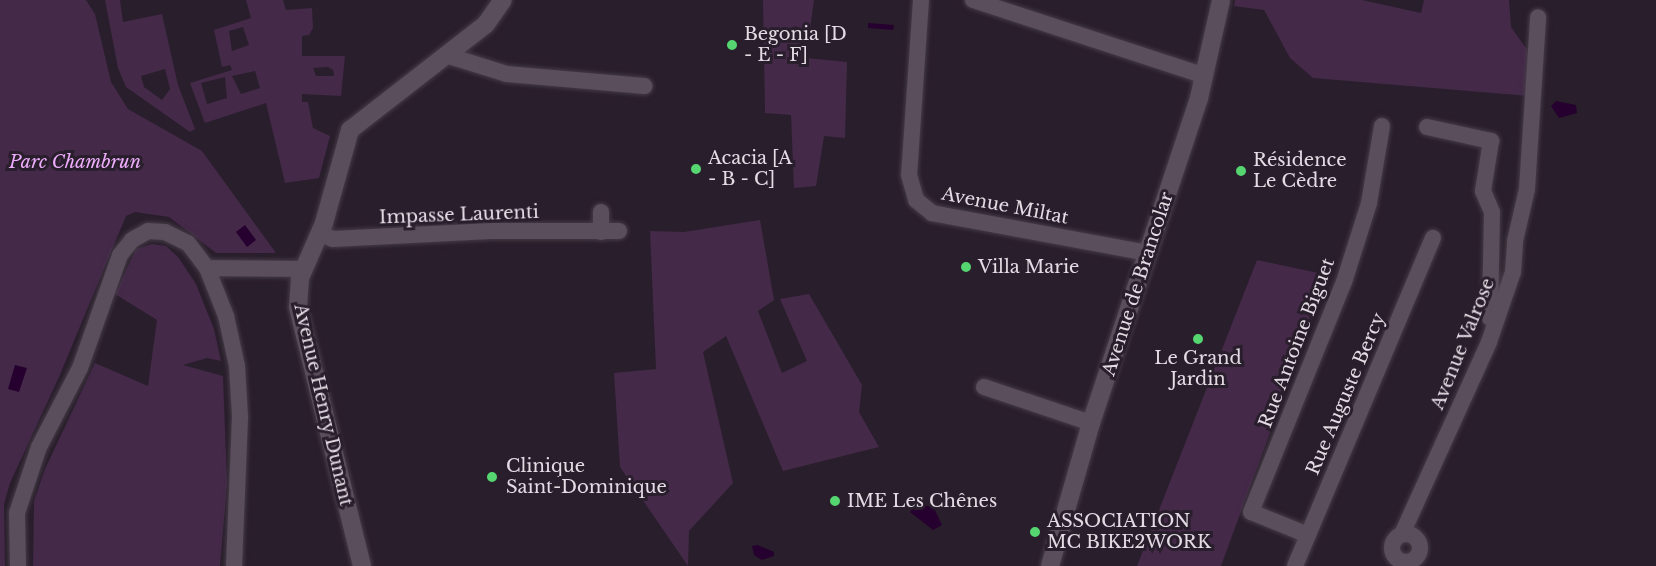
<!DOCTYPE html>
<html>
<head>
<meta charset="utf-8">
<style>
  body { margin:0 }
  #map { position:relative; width:1656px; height:566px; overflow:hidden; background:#291e2b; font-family:"Libre Baskerville",serif }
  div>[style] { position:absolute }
  .green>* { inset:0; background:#442949 }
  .water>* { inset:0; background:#26002e }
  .roads { filter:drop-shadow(0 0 2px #443b46) drop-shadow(0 0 2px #443b46) }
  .minor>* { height:16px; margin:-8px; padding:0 8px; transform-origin:8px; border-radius:8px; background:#5a4d5c }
  .minor>.ring { margin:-8px; padding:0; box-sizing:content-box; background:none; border:16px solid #5a4d5c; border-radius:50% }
  .tertiary>* { height:18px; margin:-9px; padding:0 9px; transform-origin:9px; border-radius:9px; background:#5a4d5c }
  .dots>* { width:16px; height:16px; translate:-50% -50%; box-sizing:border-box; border:3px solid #291e2b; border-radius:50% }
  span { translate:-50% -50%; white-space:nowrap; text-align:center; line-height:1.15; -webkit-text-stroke:6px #291e2b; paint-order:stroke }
  .poi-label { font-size:18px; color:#e4dce5 }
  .left { translate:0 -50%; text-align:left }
  .park-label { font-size:18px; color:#eeadfc; font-style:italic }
  .street-label { font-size:18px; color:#e4dce5 }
</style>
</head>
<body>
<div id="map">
  <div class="green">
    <div style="clip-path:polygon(0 0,86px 0,95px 14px,111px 82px,128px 109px,202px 151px,276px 253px,216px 253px,169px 217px,135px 212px,126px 216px,59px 377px,10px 483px,4px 504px,5px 566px,0 566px)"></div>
    <div style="clip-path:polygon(evenodd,105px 0,120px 0,123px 22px,162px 14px,178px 85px,195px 129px,190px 132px,126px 87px,118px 68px,105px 0,165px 69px,170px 89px,162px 100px,144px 87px,141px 76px,165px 69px)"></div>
    <div style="clip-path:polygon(evenodd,246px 0,283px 0,286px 10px,312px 8px,313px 28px,309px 35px,302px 36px,302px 56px,345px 56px,341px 96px,302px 94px,302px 102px,308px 102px,313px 128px,330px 136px,319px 178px,285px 183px,266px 103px,205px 123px,190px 83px,232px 70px,230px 65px,222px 67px,214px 30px,251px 18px,246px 0,243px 27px,249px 45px,232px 51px,229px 31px,243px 27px,246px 0,313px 68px,328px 67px,333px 70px,334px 76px,316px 76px,313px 68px,246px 0,255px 71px,260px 88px,241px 94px,232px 76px,255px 71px,246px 0,225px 77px,227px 98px,207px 104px,201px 83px,225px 77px)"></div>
    <div style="clip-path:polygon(763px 0,814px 0,806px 58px,847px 62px,845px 138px,824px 136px,816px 186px,794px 188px,791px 115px,765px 113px)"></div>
    <div style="clip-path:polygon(1235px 0,1362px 0,1421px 13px,1424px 0,1509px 0,1511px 27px,1528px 51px,1528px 96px,1313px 78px,1290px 58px,1264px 10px,1234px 6px)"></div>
    <div style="clip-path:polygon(760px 220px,774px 300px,758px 311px,782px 373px,807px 361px,780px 299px,809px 294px,862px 385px,859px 412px,879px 447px,783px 471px,726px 336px,703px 352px,733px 483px,689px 531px,688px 566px,620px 467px,614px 373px,656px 369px,650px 231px,684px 232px)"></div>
    <div style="clip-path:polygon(152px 244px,166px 246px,178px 257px,196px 284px,214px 329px,221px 361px,207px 358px,183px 365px,223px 376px,227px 484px,220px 566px,33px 566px,34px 501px,45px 469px,95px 363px,148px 386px,157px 320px,115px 294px,136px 249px)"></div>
    <div style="clip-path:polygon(1257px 260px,1328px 275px,1221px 566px,1137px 566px)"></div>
  </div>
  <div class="water">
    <div style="clip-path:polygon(868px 23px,894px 25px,893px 30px,868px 28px)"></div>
    <div style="clip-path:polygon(1556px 101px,1576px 105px,1577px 113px,1559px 118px,1551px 106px)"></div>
    <div style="clip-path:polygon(245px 225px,256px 240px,247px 247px,236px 232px)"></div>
    <div style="clip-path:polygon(15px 365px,27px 368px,19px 392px,8px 389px)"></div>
    <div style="clip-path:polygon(917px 503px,934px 508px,942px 525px,933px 530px,910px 512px)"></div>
    <div style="clip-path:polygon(758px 545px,774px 552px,774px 556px,762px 560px,754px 555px,752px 546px)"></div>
  </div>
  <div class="roads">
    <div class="minor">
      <div style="left:921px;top:0;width:175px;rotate:93.9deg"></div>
      <div style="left:909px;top:175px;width:26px;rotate:74deg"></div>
      <div style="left:916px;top:200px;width:21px;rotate:39deg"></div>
      <div style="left:932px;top:213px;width:219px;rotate:10.5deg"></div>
      <div style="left:973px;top:0;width:244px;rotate:18.1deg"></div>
      <div style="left:446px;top:55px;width:64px;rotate:17.3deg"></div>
      <div style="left:507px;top:74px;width:138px;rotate:5deg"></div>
      <div style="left:1427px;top:127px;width:66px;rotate:12.3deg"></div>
      <div style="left:1491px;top:141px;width:51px;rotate:99.1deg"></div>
      <div style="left:1483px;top:191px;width:23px;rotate:67deg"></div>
      <div style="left:1492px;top:212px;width:106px;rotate:91.1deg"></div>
      <div style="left:601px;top:232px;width:20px;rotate:-90deg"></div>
      <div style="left:320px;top:233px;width:14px;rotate:25deg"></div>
      <div style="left:333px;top:239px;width:158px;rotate:-2.9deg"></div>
      <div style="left:491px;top:231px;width:128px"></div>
      <div style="left:207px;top:268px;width:96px;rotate:0.6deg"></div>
      <div style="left:984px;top:387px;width:113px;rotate:18.6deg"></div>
      <div class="ring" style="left:1392px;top:534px;width:12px;height:12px"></div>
      <div style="left:1402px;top:534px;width:211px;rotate:-65.6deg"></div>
      <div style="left:1489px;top:342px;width:74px;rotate:-71.1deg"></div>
      <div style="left:1513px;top:272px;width:31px;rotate:-86deg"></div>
      <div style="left:1515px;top:241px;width:53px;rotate:-77deg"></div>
      <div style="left:1527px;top:189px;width:172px;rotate:-86.3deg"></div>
      <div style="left:1308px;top:535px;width:61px;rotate:-158deg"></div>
      <div style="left:1251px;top:512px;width:248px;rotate:-68deg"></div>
      <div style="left:1344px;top:282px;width:83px;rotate:-72.4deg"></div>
      <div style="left:1369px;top:203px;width:78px;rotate:-80.4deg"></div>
      <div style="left:18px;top:566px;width:53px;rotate:-91.1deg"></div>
      <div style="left:17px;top:513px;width:70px;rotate:-71.6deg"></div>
      <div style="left:39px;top:447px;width:89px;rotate:-62.6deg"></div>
      <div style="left:80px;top:368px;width:120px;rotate:-70.5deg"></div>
      <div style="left:120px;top:255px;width:19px;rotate:-51deg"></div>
      <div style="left:132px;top:240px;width:18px;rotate:-29deg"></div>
      <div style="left:148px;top:231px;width:17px;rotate:3deg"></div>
      <div style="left:165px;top:232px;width:25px;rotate:26deg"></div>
      <div style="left:188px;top:243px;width:31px;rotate:53deg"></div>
      <div style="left:207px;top:268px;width:52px;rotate:68.4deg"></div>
      <div style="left:226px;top:316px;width:51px;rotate:77.6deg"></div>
      <div style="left:237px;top:366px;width:51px;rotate:86.6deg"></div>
      <div style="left:240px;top:417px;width:149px;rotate:92.3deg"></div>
      <div style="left:1295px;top:566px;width:356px;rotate:-67.2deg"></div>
    </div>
    <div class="tertiary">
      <div style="left:362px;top:566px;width:267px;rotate:-103.9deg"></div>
      <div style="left:298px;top:307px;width:29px;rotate:-86deg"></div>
      <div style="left:300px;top:278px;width:60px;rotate:-66.4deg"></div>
      <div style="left:324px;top:223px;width:97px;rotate:-74.4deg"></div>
      <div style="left:350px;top:130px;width:172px;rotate:-37.9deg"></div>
      <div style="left:486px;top:24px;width:29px;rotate:-55deg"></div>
      <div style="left:1050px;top:566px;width:149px;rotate:-74deg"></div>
      <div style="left:1091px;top:423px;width:342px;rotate:-71.6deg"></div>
      <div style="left:1199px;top:98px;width:100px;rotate:-77.3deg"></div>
    </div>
  </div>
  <div class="dots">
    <div style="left:732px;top:45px;background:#56d671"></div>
    <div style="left:696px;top:169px;background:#56d671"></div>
    <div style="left:1241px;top:171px;background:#56d671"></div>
    <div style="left:966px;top:267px;background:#56d671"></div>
    <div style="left:1198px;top:339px;background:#56d671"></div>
    <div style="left:492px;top:477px;background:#56d671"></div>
    <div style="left:835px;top:501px;background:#56d671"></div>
    <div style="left:1035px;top:532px;background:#56d671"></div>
  </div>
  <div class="poi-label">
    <span class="left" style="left:744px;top:45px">Begonia [D<br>- E - F]</span>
    <span class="left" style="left:708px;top:169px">Acacia [A<br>- B - C]</span>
    <span class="left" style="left:1253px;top:171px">Résidence<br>Le Cèdre</span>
    <span class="left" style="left:978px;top:267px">Villa Marie</span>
    <span style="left:1198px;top:369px">Le Grand<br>Jardin</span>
    <span class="left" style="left:506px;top:477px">Clinique<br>Saint-Dominique</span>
    <span class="left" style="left:847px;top:501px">IME Les Chênes</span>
    <span class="left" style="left:1047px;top:532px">ASSOCIATION<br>MC BIKE2WORK</span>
  </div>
  <div class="park-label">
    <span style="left:75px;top:162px">Parc Chambrun</span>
  </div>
  <div class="street-label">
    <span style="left:1005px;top:206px;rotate:11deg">Avenue Miltat</span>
    <span style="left:459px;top:215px;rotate:-2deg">Impasse Laurenti</span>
    <span style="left:1138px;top:284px;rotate:-72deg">Avenue de Brancolar</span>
    <span style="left:1297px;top:343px;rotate:-69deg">Rue Antoine Biguet</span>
    <span style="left:1463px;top:344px;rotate:-68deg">Avenue Valrose</span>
    <span style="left:1346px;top:394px;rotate:-67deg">Rue Auguste Bercy</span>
    <span style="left:323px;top:405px;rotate:77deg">Avenue Henry Dunant</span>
  </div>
</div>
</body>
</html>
